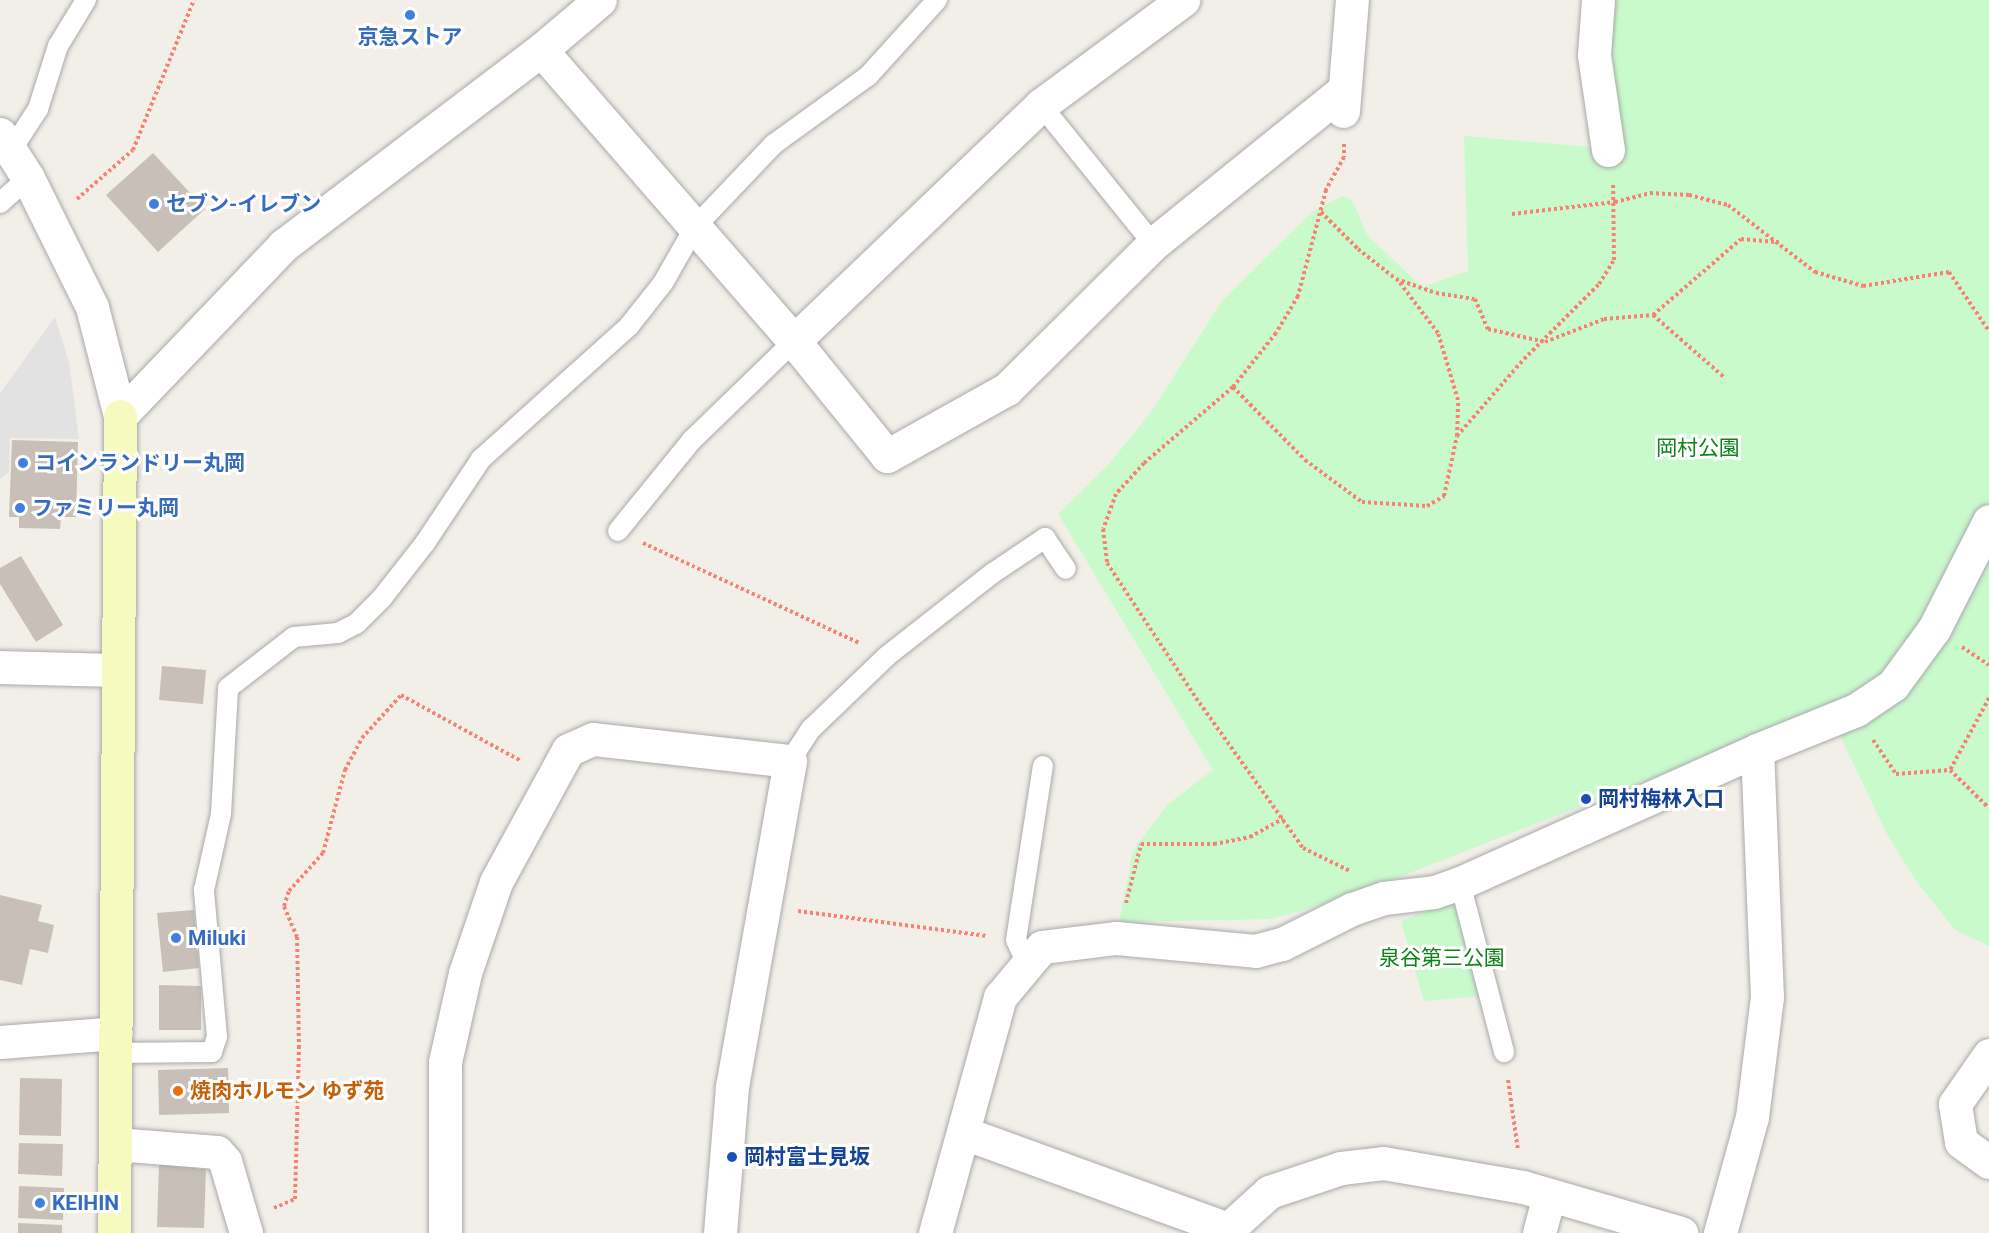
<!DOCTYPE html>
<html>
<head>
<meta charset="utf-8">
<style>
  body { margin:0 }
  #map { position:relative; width:1989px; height:1233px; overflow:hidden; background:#f2efe9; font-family:Roboto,"Noto Sans JP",sans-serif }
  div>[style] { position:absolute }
  .park>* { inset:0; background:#c8facc }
  .parking>* { inset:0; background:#e2e2e2 }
  .building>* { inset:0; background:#c7bfb8 }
  .path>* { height:4px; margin-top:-2px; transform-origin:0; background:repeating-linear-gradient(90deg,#fa8072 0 3px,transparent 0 6px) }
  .roads { filter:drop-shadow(0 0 2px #a9a9a9) drop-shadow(0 0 2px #a9a9a9) }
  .lane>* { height:20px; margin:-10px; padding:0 10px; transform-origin:10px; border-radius:10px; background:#fff }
  .street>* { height:33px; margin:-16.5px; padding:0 16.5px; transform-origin:16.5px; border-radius:16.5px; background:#fff }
  .secondary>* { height:33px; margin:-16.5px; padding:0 16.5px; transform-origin:16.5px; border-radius:16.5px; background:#f7fabf }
  .dots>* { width:16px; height:16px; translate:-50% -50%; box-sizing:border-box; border:3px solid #fff; border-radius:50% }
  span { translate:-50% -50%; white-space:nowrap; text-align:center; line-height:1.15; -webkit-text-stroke:6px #fff; paint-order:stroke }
  .shop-label { font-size:21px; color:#366cbe; font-weight:700 }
  .left { translate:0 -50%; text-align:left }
  .park-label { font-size:21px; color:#0c8416 }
  .transit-label { font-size:21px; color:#164399; font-weight:700 }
  .food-label { font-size:21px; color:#c56008; font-weight:700 }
</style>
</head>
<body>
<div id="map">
  <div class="park">
    <div style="clip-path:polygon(1606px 0,1989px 0,1989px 946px,1955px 930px,1914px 878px,1887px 834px,1831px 717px,1786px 726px,1351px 896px,1272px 919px,1119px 922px,1133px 851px,1167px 805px,1213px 770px,1058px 514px,1109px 464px,1151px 412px,1222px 301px,1314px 210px,1343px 196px,1352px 200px,1368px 236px,1422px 287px,1468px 271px,1464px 136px,1602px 148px)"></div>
    <div style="clip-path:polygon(1454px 901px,1483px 996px,1424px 1001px,1401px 921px)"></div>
  </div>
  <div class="parking">
    <div style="clip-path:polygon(55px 317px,69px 362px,79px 439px,10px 438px,9px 472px,0 479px,0 393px)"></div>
  </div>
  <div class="building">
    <div style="clip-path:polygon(153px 153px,205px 209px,158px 252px,106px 195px)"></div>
    <div style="clip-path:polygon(12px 440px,78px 442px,76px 517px,61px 517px,60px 529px,19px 528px,19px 517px,9px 517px)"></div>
    <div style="clip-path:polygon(21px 556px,63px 625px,36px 642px,0 584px,0 568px)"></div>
    <div style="clip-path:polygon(162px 666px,206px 670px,203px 704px,159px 700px)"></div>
    <div style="clip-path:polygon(0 895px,42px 905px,38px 921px,54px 925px,48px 953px,30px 949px,22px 985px,0 980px)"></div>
    <div style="clip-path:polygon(194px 910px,199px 968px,163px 972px,157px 913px)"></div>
    <div style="clip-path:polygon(159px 985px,201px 986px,201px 1030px,159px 1030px)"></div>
    <div style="clip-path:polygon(228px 1068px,229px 1113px,159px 1115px,158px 1070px)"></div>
    <div style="clip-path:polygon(20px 1078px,62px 1079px,61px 1136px,19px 1135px)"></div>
    <div style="clip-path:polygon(19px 1143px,63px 1144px,62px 1176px,18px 1174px)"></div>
    <div style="clip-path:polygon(159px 1162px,197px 1163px,197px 1169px,206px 1169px,204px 1228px,157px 1227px)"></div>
    <div style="clip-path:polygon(19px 1186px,64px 1188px,63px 1220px,18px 1218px)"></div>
    <div style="clip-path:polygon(18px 1223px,62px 1225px,62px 1233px,18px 1233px)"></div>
  </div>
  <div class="path">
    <div style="left:1344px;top:144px;width:13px;rotate:90deg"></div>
    <div style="left:1344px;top:157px;width:38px;rotate:119deg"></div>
    <div style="left:1326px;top:190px;width:110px;rotate:104.8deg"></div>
    <div style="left:1298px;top:296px;width:43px;rotate:120.7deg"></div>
    <div style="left:1276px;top:333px;width:69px;rotate:128.5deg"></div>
    <div style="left:1233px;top:387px;width:117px;rotate:139.5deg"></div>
    <div style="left:1144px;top:463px;width:42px;rotate:132.1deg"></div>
    <div style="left:1116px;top:494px;width:37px;rotate:110deg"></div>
    <div style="left:1103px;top:529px;width:34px;rotate:83deg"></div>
    <div style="left:1107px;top:563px;width:162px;rotate:56.6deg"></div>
    <div style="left:1196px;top:698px;width:184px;rotate:54.5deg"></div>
    <div style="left:1303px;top:848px;width:52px;rotate:26.1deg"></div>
    <div style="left:77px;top:199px;width:74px;rotate:-41.2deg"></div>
    <div style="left:133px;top:150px;width:162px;rotate:-67.9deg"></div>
    <div style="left:1321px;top:212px;width:52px;rotate:45deg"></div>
    <div style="left:1358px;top:249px;width:48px;rotate:38.3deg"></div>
    <div style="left:1396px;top:279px;width:42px;rotate:19.3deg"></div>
    <div style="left:1436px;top:293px;width:39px;rotate:9deg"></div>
    <div style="left:1475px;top:299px;width:33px;rotate:67deg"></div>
    <div style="left:1488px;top:329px;width:58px;rotate:12.8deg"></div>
    <div style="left:1545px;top:342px;width:63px;rotate:-21.3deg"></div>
    <div style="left:1604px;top:319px;width:49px;rotate:-4.7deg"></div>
    <div style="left:1653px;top:315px;width:116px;rotate:-40.8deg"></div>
    <div style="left:1741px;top:239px;width:38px;rotate:5deg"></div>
    <div style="left:1512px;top:214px;width:104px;rotate:-6.6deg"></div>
    <div style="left:1615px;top:202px;width:36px;rotate:-14deg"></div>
    <div style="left:1650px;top:193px;width:39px;rotate:3deg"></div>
    <div style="left:1689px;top:195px;width:40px;rotate:14.4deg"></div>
    <div style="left:1728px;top:205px;width:110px;rotate:37.6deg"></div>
    <div style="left:1815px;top:272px;width:50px;rotate:16.3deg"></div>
    <div style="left:1863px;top:286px;width:87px;rotate:-9.2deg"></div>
    <div style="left:1949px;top:272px;width:71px;rotate:55.9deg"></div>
    <div style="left:1653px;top:315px;width:96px;rotate:41.2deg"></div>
    <div style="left:1233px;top:387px;width:103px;rotate:45.4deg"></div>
    <div style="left:1305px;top:460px;width:71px;rotate:36.4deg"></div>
    <div style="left:1362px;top:502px;width:65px;rotate:3.5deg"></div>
    <div style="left:1427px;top:506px;width:20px;rotate:-30deg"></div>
    <div style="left:1444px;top:496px;width:61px;rotate:-77.8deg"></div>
    <div style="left:1457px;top:436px;width:36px;rotate:-88deg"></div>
    <div style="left:1458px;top:400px;width:70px;rotate:-106.6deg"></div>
    <div style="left:1438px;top:333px;width:68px;rotate:-127.2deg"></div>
    <div style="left:1457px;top:436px;width:102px;rotate:-49deg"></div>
    <div style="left:1524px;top:359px;width:106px;rotate:-45deg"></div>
    <div style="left:1599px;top:284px;width:28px;rotate:-58deg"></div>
    <div style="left:1614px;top:260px;width:77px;rotate:-90.7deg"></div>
    <div style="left:643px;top:543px;width:238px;rotate:24.8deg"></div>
    <div style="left:1962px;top:647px;width:32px;rotate:34deg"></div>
    <div style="left:1989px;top:698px;width:82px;rotate:118.4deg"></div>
    <div style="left:1950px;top:770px;width:54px;rotate:44.3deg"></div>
    <div style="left:1873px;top:740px;width:41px;rotate:55.9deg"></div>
    <div style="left:1896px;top:774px;width:54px;rotate:-4.2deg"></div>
    <div style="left:1126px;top:903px;width:61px;rotate:-75.7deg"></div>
    <div style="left:1141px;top:844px;width:73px"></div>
    <div style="left:1214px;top:844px;width:37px;rotate:-11deg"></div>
    <div style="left:1250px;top:837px;width:38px;rotate:-29deg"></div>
    <div style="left:798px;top:911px;width:191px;rotate:7.5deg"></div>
    <div style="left:1508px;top:1080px;width:71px;rotate:81.9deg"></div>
    <div style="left:274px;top:1208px;width:23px;rotate:-23deg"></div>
    <div style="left:295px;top:1199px;width:151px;rotate:-88.5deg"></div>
    <div style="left:299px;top:1048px;width:111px;rotate:-91deg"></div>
    <div style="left:297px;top:937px;width:34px;rotate:-113deg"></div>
    <div style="left:284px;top:906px;width:16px;rotate:-72deg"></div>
    <div style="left:289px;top:891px;width:51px;rotate:-48.2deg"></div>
    <div style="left:323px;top:853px;width:86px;rotate:-75.2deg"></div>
    <div style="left:345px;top:770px;width:36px;rotate:-62deg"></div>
    <div style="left:362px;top:738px;width:58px;rotate:-47.8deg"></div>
    <div style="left:401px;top:695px;width:137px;rotate:28.8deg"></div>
  </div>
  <div class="roads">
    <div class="lane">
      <div style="left:1041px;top:105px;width:179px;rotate:51.1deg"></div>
      <div style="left:12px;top:149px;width:48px;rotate:-57deg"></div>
      <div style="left:38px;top:109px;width:66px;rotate:-72.4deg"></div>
      <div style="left:58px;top:46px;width:54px;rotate:-58.7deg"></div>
      <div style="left:0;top:203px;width:38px;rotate:-42deg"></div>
      <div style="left:618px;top:531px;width:117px;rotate:-50.9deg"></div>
      <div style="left:692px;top:440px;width:142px;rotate:-44.1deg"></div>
      <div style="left:790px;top:761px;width:38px;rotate:-57deg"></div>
      <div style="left:811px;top:729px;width:105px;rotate:-43.8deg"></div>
      <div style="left:887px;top:656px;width:135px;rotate:-38.1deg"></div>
      <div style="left:993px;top:573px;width:63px;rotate:-33.9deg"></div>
      <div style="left:1045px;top:538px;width:37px;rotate:56deg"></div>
      <div style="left:1460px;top:883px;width:175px;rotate:75.4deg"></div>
      <div style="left:1026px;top:962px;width:24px;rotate:-114deg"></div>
      <div style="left:1016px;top:940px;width:176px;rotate:-81.2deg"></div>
      <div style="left:115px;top:1053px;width:97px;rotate:-0.6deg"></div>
      <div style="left:212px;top:1052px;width:16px;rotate:-72deg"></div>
      <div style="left:217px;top:1037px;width:148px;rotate:-95.1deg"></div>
      <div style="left:204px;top:890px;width:78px;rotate:-77.4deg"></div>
      <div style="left:221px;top:814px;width:126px;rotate:-86.8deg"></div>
      <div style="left:228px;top:688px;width:83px;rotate:-37.7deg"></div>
      <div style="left:294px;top:637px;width:44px;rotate:-5.2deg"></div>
      <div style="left:338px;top:633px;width:20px;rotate:-27deg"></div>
      <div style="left:356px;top:624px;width:37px;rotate:-45deg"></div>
      <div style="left:382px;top:598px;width:70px;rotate:-52deg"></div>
      <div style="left:425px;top:543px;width:101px;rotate:-56.3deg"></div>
      <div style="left:481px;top:459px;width:199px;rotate:-41.9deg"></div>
      <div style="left:629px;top:326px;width:55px;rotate:-51.7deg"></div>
      <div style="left:663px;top:283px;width:64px;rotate:-60.3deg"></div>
      <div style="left:695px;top:227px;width:115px;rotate:-46.4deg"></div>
      <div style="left:774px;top:144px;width:116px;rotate:-35.9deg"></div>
      <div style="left:868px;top:76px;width:103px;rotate:-47.8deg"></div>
    </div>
    <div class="street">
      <div style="left:1598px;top:0;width:55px;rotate:94.2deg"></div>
      <div style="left:1594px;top:55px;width:96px;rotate:81.6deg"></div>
      <div style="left:541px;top:50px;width:386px;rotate:49deg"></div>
      <div style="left:794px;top:341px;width:148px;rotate:51deg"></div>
      <div style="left:887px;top:456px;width:137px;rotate:-29.2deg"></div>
      <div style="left:1007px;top:389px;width:206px;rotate:-44.8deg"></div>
      <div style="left:1153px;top:244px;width:245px;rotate:-38.9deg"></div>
      <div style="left:1343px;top:111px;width:111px;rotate:-85.4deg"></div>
      <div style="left:0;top:134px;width:52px;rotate:57.5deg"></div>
      <div style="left:28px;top:178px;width:144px;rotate:63.6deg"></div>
      <div style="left:92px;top:307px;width:113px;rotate:75.6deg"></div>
      <div style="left:794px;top:341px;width:342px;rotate:-43.7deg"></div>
      <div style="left:1041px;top:105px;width:177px;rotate:-36.5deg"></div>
      <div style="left:120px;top:416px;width:237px;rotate:-46.2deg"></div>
      <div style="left:284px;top:245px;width:323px;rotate:-37.2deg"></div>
      <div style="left:541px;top:50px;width:77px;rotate:-40.3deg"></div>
      <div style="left:0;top:667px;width:118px;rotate:1.5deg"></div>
      <div style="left:0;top:1042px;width:116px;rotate:-4.4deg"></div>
      <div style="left:1989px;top:1055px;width:60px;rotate:124.8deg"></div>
      <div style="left:1955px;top:1104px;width:38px;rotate:81deg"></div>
      <div style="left:1961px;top:1142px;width:34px;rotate:36deg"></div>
      <div style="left:964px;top:1133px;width:278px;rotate:20deg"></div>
      <div style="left:115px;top:1144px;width:102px;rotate:4.5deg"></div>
      <div style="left:217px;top:1152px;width:12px;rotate:48deg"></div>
      <div style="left:225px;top:1161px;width:75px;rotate:73.7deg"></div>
      <div style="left:445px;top:1233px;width:171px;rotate:-90deg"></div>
      <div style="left:445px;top:1062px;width:91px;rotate:-77.3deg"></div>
      <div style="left:465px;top:973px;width:96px;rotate:-71.2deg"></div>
      <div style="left:496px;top:882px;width:150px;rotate:-61.4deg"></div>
      <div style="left:568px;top:750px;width:27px;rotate:-24deg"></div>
      <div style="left:593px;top:739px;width:198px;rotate:6.4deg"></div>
      <div style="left:790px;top:761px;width:331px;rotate:100.1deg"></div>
      <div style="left:732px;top:1087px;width:146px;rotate:94.7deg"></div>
      <div style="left:935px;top:1233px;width:245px;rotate:-74.6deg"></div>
      <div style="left:1000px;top:997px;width:65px;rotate:-50deg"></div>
      <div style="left:1042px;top:947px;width:75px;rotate:-6.9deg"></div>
      <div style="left:1116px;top:938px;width:140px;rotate:5.3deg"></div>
      <div style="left:1255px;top:951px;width:28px;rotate:-15deg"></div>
      <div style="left:1282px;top:944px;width:78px;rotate:-26.6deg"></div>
      <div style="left:1352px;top:909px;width:34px;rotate:-19deg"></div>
      <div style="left:1384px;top:898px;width:50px;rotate:-6.8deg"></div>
      <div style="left:1434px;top:892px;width:28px;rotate:-19deg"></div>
      <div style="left:1460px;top:883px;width:325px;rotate:-24.1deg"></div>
      <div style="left:1757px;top:750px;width:107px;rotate:-22deg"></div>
      <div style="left:1856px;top:710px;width:45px;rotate:-34deg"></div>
      <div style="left:1893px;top:685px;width:69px;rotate:-53.8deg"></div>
      <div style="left:1934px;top:629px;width:121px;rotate:-63deg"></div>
      <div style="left:1224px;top:1233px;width:61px;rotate:-42.3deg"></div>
      <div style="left:1269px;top:1192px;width:76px;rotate:-18.4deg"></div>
      <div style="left:1341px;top:1168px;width:42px;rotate:-6.8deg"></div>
      <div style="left:1383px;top:1163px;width:142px;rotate:9.7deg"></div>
      <div style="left:1523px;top:1187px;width:165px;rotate:16.2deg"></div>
      <div style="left:1539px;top:1233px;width:38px;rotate:-75deg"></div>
      <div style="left:1720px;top:1233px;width:120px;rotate:-74.6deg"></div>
      <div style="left:1752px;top:1117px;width:121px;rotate:-82.9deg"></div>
      <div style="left:1767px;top:997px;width:247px;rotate:-92.3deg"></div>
    </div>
    <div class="secondary">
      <div style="left:114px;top:1233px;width:817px;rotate:-89.58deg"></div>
    </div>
  </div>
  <div class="dots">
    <div style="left:410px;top:15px;background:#3f7fe0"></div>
    <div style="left:154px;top:204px;background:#3f7fe0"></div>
    <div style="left:23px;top:463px;background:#3f7fe0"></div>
    <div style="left:20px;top:508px;background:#3f7fe0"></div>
    <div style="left:1586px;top:799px;background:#1a4fb4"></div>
    <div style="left:176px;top:938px;background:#3f7fe0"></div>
    <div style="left:178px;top:1091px;background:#e8710a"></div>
    <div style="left:732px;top:1157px;background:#1a4fb4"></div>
    <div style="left:40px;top:1203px;background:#3f7fe0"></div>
  </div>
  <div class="shop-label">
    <span style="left:410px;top:37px">京急ストア</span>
    <span class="left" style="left:166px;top:204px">セブン-イレブン</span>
    <span class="left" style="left:35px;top:463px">コインランドリー丸岡</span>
    <span class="left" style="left:32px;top:508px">ファミリー丸岡</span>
    <span class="left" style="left:188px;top:938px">Miluki</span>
    <span class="left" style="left:52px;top:1203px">KEIHIN</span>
  </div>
  <div class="park-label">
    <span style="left:1698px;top:448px">岡村公園</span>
    <span style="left:1442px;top:958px">泉谷第三公園</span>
  </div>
  <div class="transit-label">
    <span class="left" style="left:1598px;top:799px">岡村梅林入口</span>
    <span class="left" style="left:744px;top:1157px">岡村富士見坂</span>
  </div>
  <div class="food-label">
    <span class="left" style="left:190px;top:1091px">焼肉ホルモン ゆず苑</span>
  </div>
</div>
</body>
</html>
